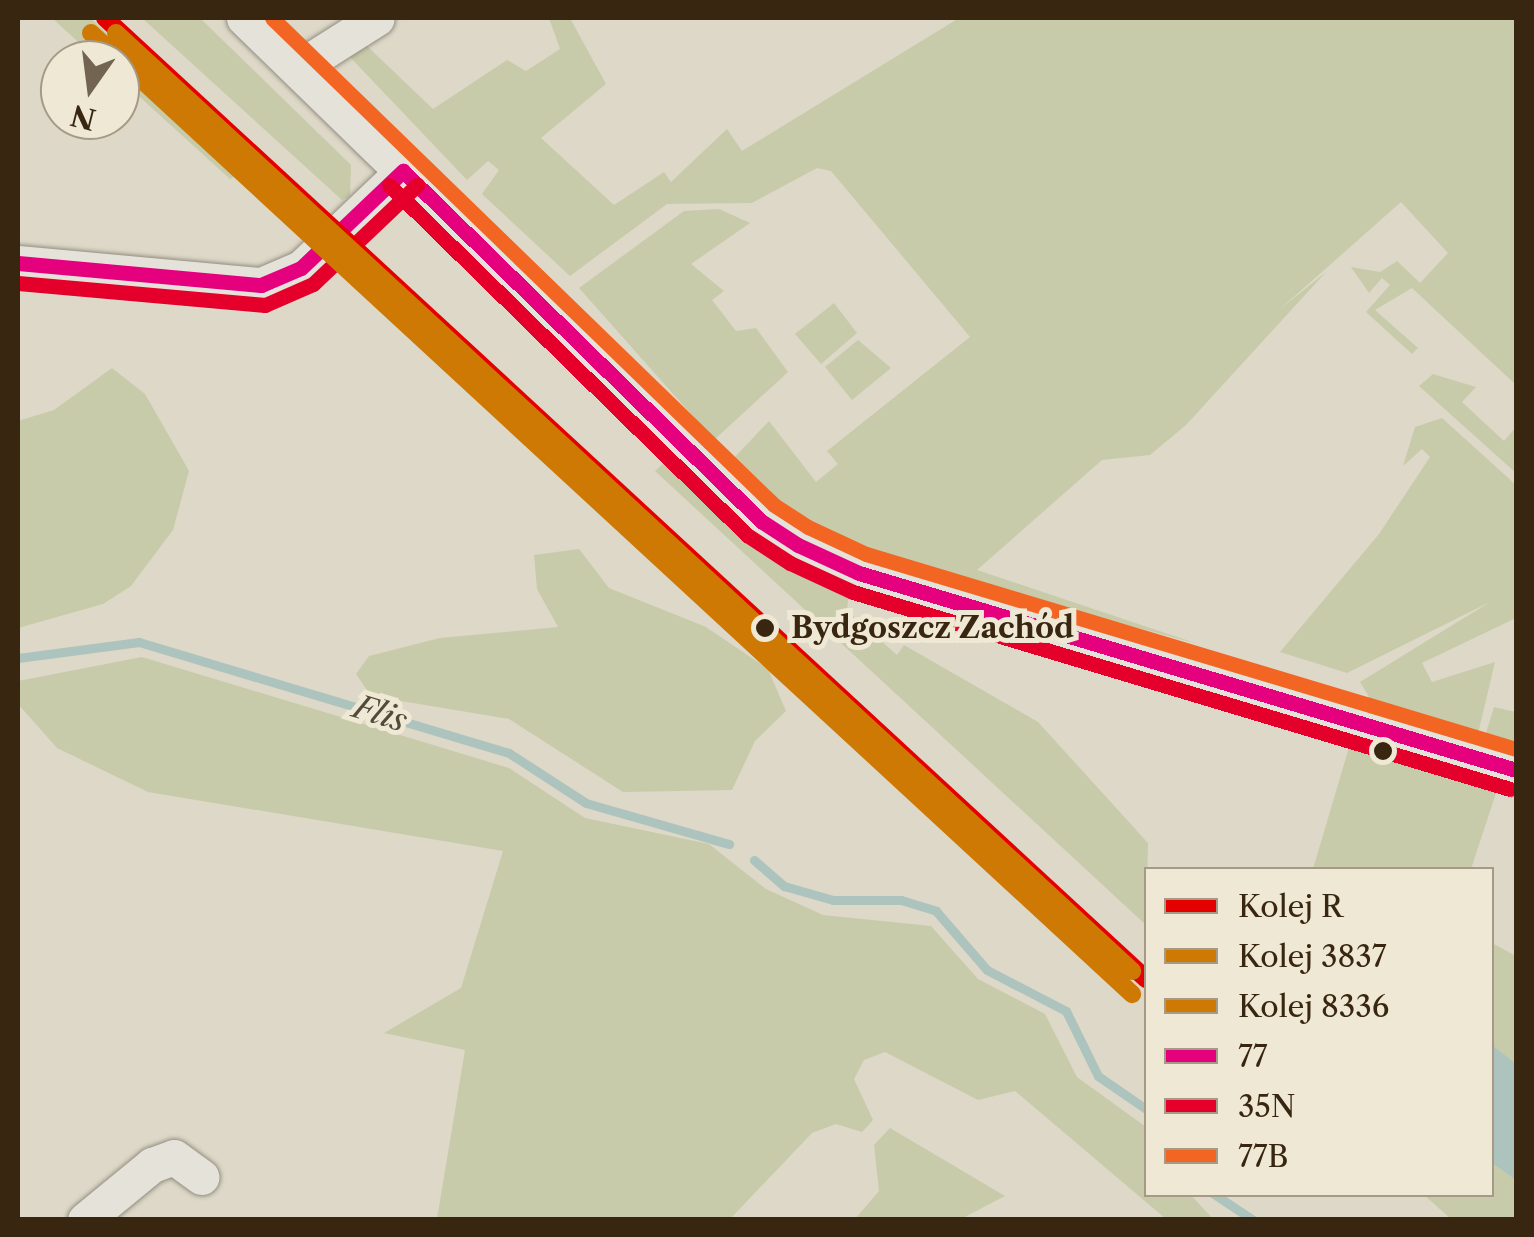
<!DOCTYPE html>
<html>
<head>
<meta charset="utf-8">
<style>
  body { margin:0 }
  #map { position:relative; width:1534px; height:1237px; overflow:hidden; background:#ddd8c7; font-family:"Libre Caslon Text",serif }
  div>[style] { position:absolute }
  .green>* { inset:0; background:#c8cba9 }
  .water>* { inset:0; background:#adc3be }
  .stream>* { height:9px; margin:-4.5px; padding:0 4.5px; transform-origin:4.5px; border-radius:4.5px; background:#adc3be }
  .roads { filter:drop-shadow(0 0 2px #938e82) drop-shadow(0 0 2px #938e82) }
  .minor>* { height:35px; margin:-17.5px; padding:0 17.5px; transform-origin:17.5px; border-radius:17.5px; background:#e5e2da }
  .bus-1>* { height:15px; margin:-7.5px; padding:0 7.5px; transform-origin:7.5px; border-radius:7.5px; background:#e5007d }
  .bus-2>* { height:15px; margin:-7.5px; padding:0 7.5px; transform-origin:7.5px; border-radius:7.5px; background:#e4002b }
  .bus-3>* { height:15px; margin:-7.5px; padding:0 7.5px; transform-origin:7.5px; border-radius:7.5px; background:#f26522 }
  .rail-1>* { height:18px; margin:-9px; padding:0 9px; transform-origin:9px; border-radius:9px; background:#e50000 }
  .rail-2>* { height:18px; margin:-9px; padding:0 9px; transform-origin:9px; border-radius:9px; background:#ce7904 }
  .rail-3>* { height:18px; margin:-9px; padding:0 9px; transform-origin:9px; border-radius:9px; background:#ce7904 }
  .dots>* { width:28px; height:28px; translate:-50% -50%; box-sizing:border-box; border:5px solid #eee8d5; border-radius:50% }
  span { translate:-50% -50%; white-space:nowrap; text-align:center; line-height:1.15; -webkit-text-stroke:10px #eee8d5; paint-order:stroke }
  .stop-label { font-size:30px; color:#392610; font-weight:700 }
  .left { translate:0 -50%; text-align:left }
  .water-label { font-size:32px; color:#514b3a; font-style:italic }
  .frame { position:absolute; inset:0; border:20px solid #392610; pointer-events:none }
  .legend { position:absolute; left:1144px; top:867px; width:350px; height:330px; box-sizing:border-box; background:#eee8d5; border:2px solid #a69a86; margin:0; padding:12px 18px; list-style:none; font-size:30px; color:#392610 }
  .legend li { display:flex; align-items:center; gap:20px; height:50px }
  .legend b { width:50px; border:2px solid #a69a86 }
  .north { position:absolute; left:40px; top:40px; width:100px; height:100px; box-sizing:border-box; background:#eee8d5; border:2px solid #a69a86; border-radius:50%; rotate:194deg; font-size:28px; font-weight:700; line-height:40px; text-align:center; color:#392610 }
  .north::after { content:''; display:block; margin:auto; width:35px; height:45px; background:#726450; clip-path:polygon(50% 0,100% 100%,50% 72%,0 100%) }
</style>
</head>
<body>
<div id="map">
  <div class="green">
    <div style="clip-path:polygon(52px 18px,90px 18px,318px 224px,297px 237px,305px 227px,239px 174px,230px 179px,120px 79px,120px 60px,98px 60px)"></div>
    <div style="clip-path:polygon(142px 18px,200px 18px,351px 165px,350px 196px,342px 200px)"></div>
    <div style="clip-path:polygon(549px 18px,571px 20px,606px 84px,541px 138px,614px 205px,664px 172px,671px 182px,727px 129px,742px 151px,959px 18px,1516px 18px,1516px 385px,1412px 288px,1375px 310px,1418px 348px,1412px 354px,1366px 312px,1390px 285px,1382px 278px,1369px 293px,1351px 267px,1380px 272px,1397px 261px,1420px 283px,1448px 253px,1401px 202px,1279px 310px,1326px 272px,1186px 425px,1150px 455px,1102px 460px,977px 570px,1198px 644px,898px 563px,787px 510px,731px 461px,769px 421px,816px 482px,838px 464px,827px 451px,970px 337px,831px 171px,817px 168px,752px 203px,667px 204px,570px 276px,482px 194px,499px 170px,488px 161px,467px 180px,349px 56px,367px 46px,433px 109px,507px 60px,526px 71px,560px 49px)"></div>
    <div style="clip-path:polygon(719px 209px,750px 223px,691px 264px,724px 291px,712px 300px,736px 331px,756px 328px,788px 372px,714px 440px,579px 288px,684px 211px)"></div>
    <div style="clip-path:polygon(834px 303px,857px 333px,821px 364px,795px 334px)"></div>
    <div style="clip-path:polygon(858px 340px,891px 368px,852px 400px,825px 367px)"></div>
    <div style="clip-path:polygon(112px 368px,145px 394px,189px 471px,173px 530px,131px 586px,103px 604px,18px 628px,18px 421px,54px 410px)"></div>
    <div style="clip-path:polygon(1433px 374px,1476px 387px,1462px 402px,1504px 441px,1516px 427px,1516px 473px,1419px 386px)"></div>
    <div style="clip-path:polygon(1442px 418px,1516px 485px,1516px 618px,1422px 663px,1432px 682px,1495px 662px,1478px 734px,1485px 736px,1494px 707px,1516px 712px,1516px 747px,1371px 700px,1360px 682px,1490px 602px,1347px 673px,1280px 652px,1379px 534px,1430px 457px,1422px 449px,1403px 466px,1415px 427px)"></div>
    <div style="clip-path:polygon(666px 461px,756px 544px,849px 589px,847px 611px,897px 655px,904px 645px,1038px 722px,1148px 843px,1146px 925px,655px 471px)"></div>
    <div style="clip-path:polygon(579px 549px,609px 588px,706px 627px,768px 669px,786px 711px,755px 741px,732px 790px,623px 792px,509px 719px,371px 696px,356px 674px,369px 656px,440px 638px,558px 627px,537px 589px,534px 555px)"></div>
    <div style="clip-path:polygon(142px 657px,509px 768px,585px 818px,709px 844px,766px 889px,823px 915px,931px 926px,978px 979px,1045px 1014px,1077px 1077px,1146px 1127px,1146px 1194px,1191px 1195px,1213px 1219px,1166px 1219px,1015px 1091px,978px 1100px,885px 1052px,864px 1060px,854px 1079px,873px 1120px,862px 1132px,836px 1124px,812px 1133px,730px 1219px,437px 1219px,465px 1050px,384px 1033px,461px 988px,503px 851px,148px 792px,57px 748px,18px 704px,18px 681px)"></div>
    <div style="clip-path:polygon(1350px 744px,1497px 790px,1471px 869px,1313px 869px)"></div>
    <div style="clip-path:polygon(1492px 943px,1516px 956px,1516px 1219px,1451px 1219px,1424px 1195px,1492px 1194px)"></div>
    <div style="clip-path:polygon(890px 1128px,1005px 1196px,961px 1219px,855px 1219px,879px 1191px,874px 1145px)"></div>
  </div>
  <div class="water">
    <div style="clip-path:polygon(1492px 1045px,1516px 1064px,1516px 1180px,1492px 1163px)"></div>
  </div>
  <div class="stream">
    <div style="left:18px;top:658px;width:122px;rotate:-7.5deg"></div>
    <div style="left:139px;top:642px;width:386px;rotate:16.7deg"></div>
    <div style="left:509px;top:753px;width:92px;rotate:33deg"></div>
    <div style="left:586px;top:803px;width:149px;rotate:16deg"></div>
    <div style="left:754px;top:860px;width:40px;rotate:41deg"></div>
    <div style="left:784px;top:886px;width:51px;rotate:15.9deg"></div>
    <div style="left:833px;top:900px;width:68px"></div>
    <div style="left:901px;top:900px;width:37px;rotate:17deg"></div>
    <div style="left:936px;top:911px;width:78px;rotate:49.2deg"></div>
    <div style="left:987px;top:970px;width:89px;rotate:27.4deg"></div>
    <div style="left:1066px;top:1011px;width:72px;rotate:63.8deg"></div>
    <div style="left:1098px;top:1076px;width:58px;rotate:34.5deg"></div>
    <div style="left:1214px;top:1194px;width:47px;rotate:33.7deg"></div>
  </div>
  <div class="roads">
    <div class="minor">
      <div style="left:244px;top:18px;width:721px;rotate:44.21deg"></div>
      <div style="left:761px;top:521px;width:44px;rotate:33deg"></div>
      <div style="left:798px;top:545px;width:67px;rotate:24.7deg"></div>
      <div style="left:859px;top:573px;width:686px;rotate:16.69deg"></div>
      <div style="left:298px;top:68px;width:93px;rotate:-32.3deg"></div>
      <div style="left:18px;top:263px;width:244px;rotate:5.2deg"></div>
      <div style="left:261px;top:285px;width:43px;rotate:-23deg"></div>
      <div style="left:301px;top:268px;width:141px;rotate:-43.6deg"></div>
      <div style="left:85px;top:1220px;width:87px;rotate:-39.4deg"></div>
      <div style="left:152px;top:1165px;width:23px;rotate:-20deg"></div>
      <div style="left:174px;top:1157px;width:34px;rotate:36deg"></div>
    </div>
  </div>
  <div class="bus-1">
    <div style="left:403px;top:171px;width:501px;rotate:44.35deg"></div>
    <div style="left:761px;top:521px;width:44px;rotate:33deg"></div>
    <div style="left:798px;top:545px;width:67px;rotate:24.7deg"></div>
    <div style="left:859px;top:573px;width:686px;rotate:16.69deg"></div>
    <div style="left:18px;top:263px;width:244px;rotate:5.2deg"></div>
    <div style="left:261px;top:285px;width:43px;rotate:-23deg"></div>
    <div style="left:301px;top:268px;width:141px;rotate:-43.6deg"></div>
  </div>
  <div class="bus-2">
    <div style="left:389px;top:185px;width:501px;rotate:44.35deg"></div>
    <div style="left:747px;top:535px;width:51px;rotate:33.1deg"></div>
    <div style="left:790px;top:563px;width:69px;rotate:24.7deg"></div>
    <div style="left:853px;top:592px;width:686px;rotate:16.69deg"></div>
    <div style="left:18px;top:283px;width:248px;rotate:5.1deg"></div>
    <div style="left:265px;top:305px;width:52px;rotate:-23.6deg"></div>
    <div style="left:313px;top:284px;width:144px;rotate:-43.6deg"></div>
  </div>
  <div class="bus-3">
    <div style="left:272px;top:18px;width:699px;rotate:44.13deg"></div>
    <div style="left:774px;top:505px;width:40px;rotate:32.9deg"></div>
    <div style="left:808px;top:527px;width:64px;rotate:25deg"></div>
    <div style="left:866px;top:554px;width:679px;rotate:16.7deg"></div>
  </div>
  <div class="rail-1">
    <div style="left:105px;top:18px;width:1417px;rotate:42.71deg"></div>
  </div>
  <div class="rail-2">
    <div style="left:91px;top:33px;width:1417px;rotate:42.71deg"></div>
  </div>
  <div class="rail-3">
    <div style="left:116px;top:33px;width:1383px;rotate:42.71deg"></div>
  </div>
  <div class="dots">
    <div style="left:765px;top:628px;background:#392610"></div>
    <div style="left:1383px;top:751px;background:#392610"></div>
  </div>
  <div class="stop-label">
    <span class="left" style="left:791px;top:628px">Bydgoszcz Zachód</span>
  </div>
  <div class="water-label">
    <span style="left:380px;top:714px;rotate:17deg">Flis</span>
  </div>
  <div class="frame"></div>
  <ul class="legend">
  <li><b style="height:12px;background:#e50000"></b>Kolej R</li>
  <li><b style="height:12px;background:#ce7904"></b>Kolej 3837</li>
  <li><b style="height:12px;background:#ce7904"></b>Kolej 8336</li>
  <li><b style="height:12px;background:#e5007d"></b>77</li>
  <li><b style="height:12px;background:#e4002b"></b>35N</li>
  <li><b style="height:12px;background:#f26522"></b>77B</li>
  </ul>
  <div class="north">N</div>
</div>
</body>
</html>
